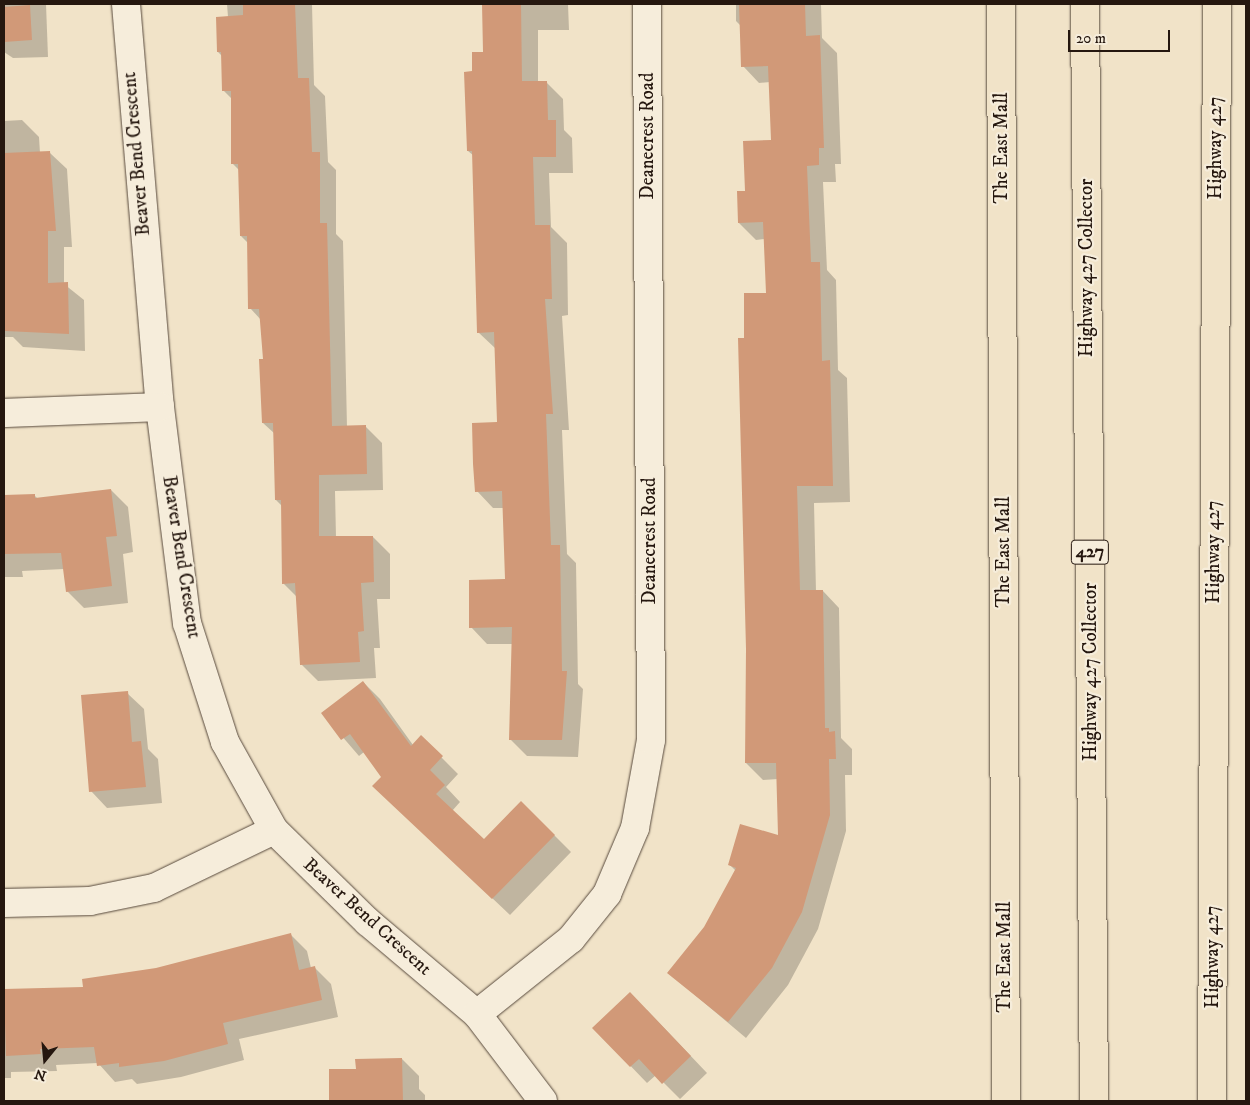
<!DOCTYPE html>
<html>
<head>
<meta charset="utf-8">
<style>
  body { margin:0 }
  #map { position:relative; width:1250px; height:1105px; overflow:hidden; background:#f1e3c8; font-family:"IM FELL DW Pica",serif }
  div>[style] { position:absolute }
  .shadow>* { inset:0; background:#0003 }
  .building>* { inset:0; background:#d19978 }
  .roads { filter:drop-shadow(0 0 1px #584a3d) drop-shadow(0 0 1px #584a3d) }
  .minor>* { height:28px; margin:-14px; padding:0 14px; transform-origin:14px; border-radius:14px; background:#f6eddb }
  .major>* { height:28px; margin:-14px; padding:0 14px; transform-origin:14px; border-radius:14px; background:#f1e3c8 }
  .highway>* { height:28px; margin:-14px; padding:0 14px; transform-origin:14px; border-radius:14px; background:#f1e3c8 }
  span { translate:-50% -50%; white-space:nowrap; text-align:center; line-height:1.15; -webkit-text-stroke:4.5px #f6eddb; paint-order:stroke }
  .shield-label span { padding:1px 4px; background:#f6eddb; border:1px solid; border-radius:4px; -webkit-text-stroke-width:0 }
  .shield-label { font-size:18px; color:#25170f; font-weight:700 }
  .street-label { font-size:19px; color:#25170f }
  .frame { position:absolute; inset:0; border:5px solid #25170f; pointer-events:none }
  .north { position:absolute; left:20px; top:1035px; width:50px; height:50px; -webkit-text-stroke:4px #f6eddb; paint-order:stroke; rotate:197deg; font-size:14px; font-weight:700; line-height:20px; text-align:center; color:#25170f }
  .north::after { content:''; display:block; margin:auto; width:18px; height:22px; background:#25170f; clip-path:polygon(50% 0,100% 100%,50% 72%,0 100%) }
  .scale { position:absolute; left:1068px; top:30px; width:102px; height:22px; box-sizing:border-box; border:2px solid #25170f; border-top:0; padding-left:6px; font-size:15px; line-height:18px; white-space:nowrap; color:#25170f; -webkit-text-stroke:4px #f6eddb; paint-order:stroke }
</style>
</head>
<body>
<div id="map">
  <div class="shadow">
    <div style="clip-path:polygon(4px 4px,46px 4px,48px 57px,13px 58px,4px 52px)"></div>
    <div style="clip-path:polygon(227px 4px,312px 4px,314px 85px,325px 96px,328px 162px,336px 170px,336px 234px,343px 241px,347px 427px,365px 426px,382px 443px,383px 490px,335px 491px,336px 537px,373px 537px,390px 554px,390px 599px,377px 599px,380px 648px,374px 648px,376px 678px,318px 681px,301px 664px,297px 597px,283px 583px,282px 506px,276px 500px,275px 434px,263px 423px,265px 360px,261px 320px,250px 308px,248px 243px,241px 236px,240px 171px,233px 164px,232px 99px,223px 90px,222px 56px,218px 52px,228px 17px)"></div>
    <div style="clip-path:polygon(484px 4px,568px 4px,569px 30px,538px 30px,538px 82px,546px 82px,563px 99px,564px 130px,572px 138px,573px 173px,549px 173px,551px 227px,567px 243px,568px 315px,562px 316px,569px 430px,562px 430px,567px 554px,576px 563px,578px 684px,583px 689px,578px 757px,527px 756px,510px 739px,513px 644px,487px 644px,471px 627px,506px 581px,504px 508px,493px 508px,477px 491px,498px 424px,496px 349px,478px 332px,474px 156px,468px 151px,474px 72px,485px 54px)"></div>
    <div style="clip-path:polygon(736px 4px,821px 4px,822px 38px,837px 53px,841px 164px,835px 164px,836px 182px,823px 182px,827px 270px,836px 280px,838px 370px,847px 378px,850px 502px,814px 503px,816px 591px,823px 591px,839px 608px,841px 738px,852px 749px,852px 775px,845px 775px,846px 831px,818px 929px,788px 985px,746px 1038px,669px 973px,705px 927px,736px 871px,730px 865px,779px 837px,778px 779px,763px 780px,746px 763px,746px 339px,767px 294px,765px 239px,756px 240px,739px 223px,746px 192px,773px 142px,770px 82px,759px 83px,743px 66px,741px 26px,736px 21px)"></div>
    <div style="clip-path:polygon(22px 120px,39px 137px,40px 153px,50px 153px,67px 169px,72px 247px,64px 247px,64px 284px,84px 300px,85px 351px,23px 347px,13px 337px,4px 337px,4px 121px)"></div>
    <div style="clip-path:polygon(111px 490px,128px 507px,133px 552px,123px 554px,128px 603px,84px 608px,67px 591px,64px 569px,22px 571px,23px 577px,4px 577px,4px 495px,34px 495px,38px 499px)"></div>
    <div style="clip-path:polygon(363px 682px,380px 699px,413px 745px,421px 737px,458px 774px,446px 787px,460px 802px,452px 811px,484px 841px,521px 802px,571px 852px,510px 915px,391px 802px,382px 777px,364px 752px,359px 756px,322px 713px)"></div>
    <div style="clip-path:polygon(127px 693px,144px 709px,148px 749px,158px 759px,162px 803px,107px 808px,91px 791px)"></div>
    <div style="clip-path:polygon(290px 934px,307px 951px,311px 968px,314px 967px,331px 984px,338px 1017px,239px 1039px,244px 1060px,181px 1077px,137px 1084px,132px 1079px,115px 1082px,98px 1063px,56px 1065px,57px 1071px,11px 1072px,11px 1078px,4px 1078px,4px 990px,84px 988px)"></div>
    <div style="clip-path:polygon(647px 1010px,707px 1073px,680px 1099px,656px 1075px,647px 1083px,594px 1028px)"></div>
    <div style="clip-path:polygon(402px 1059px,419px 1076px,419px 1089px,425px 1095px,425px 1101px,330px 1101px,330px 1071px,357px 1071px)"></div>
  </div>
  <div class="building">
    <div style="clip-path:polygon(243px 4px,295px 4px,298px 78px,309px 78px,312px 152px,320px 152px,320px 223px,327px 223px,332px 426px,366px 425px,367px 474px,319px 475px,319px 536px,373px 536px,374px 582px,361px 583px,364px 631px,358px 632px,360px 662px,300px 665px,295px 583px,282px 584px,281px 500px,275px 500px,273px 423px,262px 423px,259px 359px,263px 359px,259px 309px,248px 309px,247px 236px,240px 236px,238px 164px,231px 164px,231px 91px,222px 91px,221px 52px,217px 52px,216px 17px,243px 15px)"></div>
    <div style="clip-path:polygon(482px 4px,521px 4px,522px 81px,547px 81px,548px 120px,556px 120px,556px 157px,533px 157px,535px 225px,550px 225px,552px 299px,545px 299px,553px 414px,546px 414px,551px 545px,560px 545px,562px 671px,567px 671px,562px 740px,509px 740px,512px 627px,469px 628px,469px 580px,505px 579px,502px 491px,475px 492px,473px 464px,472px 423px,497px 422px,494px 332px,477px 333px,472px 151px,467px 151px,464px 72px,472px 71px,472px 52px,483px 52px)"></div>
    <div style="clip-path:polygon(739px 4px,805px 4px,806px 36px,820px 35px,824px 148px,819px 148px,819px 165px,807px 166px,811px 262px,820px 262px,822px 361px,830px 360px,833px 486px,797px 486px,800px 590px,823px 590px,825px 728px,829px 728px,829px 732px,835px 731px,836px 759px,829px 759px,830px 815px,802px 912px,772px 968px,728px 1022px,667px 973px,704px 927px,736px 868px,728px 865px,740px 824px,778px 835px,776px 763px,745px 763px,746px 649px,738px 338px,744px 338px,744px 293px,766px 293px,763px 222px,738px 223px,737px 191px,745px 191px,743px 141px,771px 140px,768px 66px,741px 67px)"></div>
    <div style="clip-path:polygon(30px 5px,32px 40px,4px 42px,4px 7px)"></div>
    <div style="clip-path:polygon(50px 151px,56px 231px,48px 231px,48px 283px,68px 282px,69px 334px,5px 331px,4px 153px)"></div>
    <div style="clip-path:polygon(111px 489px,117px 536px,106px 537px,112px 586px,66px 592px,61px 553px,4px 554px,4px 495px,35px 494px,35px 498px)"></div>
    <div style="clip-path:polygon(363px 681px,411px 746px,421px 735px,443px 756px,430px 770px,445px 785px,436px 794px,484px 839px,521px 801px,555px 835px,492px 899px,372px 786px,381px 777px,350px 734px,341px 740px,321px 713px)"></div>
    <div style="clip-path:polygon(128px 691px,132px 742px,141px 741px,146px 787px,89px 792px,81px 695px)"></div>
    <div style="clip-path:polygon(291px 933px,299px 970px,315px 966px,322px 1000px,223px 1023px,228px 1044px,164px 1061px,119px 1067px,119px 1063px,97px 1066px,94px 1047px,40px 1049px,41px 1054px,6px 1056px,4px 989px,83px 987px,82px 979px,156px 968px)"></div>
    <div style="clip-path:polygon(630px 992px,691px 1056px,662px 1084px,639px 1059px,630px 1067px,592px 1028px)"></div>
    <div style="clip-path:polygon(402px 1058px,403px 1101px,329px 1101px,329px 1069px,356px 1069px,355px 1059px)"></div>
  </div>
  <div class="roads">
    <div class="minor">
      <div style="left:126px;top:4px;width:404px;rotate:85.2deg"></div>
      <div style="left:160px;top:407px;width:218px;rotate:82.9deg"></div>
      <div style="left:187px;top:623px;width:125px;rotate:72.3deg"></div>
      <div style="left:225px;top:742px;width:101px;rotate:60.9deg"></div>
      <div style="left:274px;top:830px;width:132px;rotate:44.4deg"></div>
      <div style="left:368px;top:922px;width:143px;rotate:40.2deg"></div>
      <div style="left:477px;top:1014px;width:109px;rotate:52.8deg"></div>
      <div style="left:4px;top:413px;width:156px;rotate:-2.2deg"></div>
      <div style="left:4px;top:903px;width:86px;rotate:-1.3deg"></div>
      <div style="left:90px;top:901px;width:65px;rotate:-11.5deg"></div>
      <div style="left:154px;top:888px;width:133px;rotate:-25.8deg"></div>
      <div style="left:477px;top:1014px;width:120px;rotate:-38.6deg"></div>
      <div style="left:571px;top:939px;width:58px;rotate:-51.3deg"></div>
      <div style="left:607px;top:894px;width:72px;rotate:-67deg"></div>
      <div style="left:635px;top:828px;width:89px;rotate:-79.7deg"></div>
      <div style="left:651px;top:740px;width:736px;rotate:-90.31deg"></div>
    </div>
    <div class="major">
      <div style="left:1001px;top:4px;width:1097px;rotate:89.74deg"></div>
    </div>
    <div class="highway">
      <div style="left:1085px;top:4px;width:1097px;rotate:89.53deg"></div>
      <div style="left:1212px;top:1101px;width:1097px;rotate:-89.74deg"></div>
    </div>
  </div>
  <div class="shield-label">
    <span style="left:1090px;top:552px">427</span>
  </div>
  <div class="street-label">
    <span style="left:648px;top:136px;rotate:-90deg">Deanecrest Road</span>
    <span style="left:1002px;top:148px;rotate:-90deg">The East Mall</span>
    <span style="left:1216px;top:148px;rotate:-90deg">Highway 427</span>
    <span style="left:137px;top:154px;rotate:-95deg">Beaver Bend Crescent</span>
    <span style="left:1087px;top:268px;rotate:-90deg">Highway 427 Collector</span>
    <span style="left:650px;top:541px;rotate:-90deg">Deanecrest Road</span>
    <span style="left:1004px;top:552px;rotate:-90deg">The East Mall</span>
    <span style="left:1214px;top:552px;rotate:-90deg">Highway 427</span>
    <span style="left:181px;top:557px;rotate:81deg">Beaver Bend Crescent</span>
    <span style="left:1091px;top:672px;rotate:-90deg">Highway 427 Collector</span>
    <span style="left:367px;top:917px;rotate:42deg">Beaver Bend Crescent</span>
    <span style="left:1005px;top:957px;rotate:-90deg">The East Mall</span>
    <span style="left:1213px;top:957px;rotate:-90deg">Highway 427</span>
  </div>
  <div class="frame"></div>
  <div class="north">N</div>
  <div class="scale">20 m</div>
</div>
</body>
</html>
